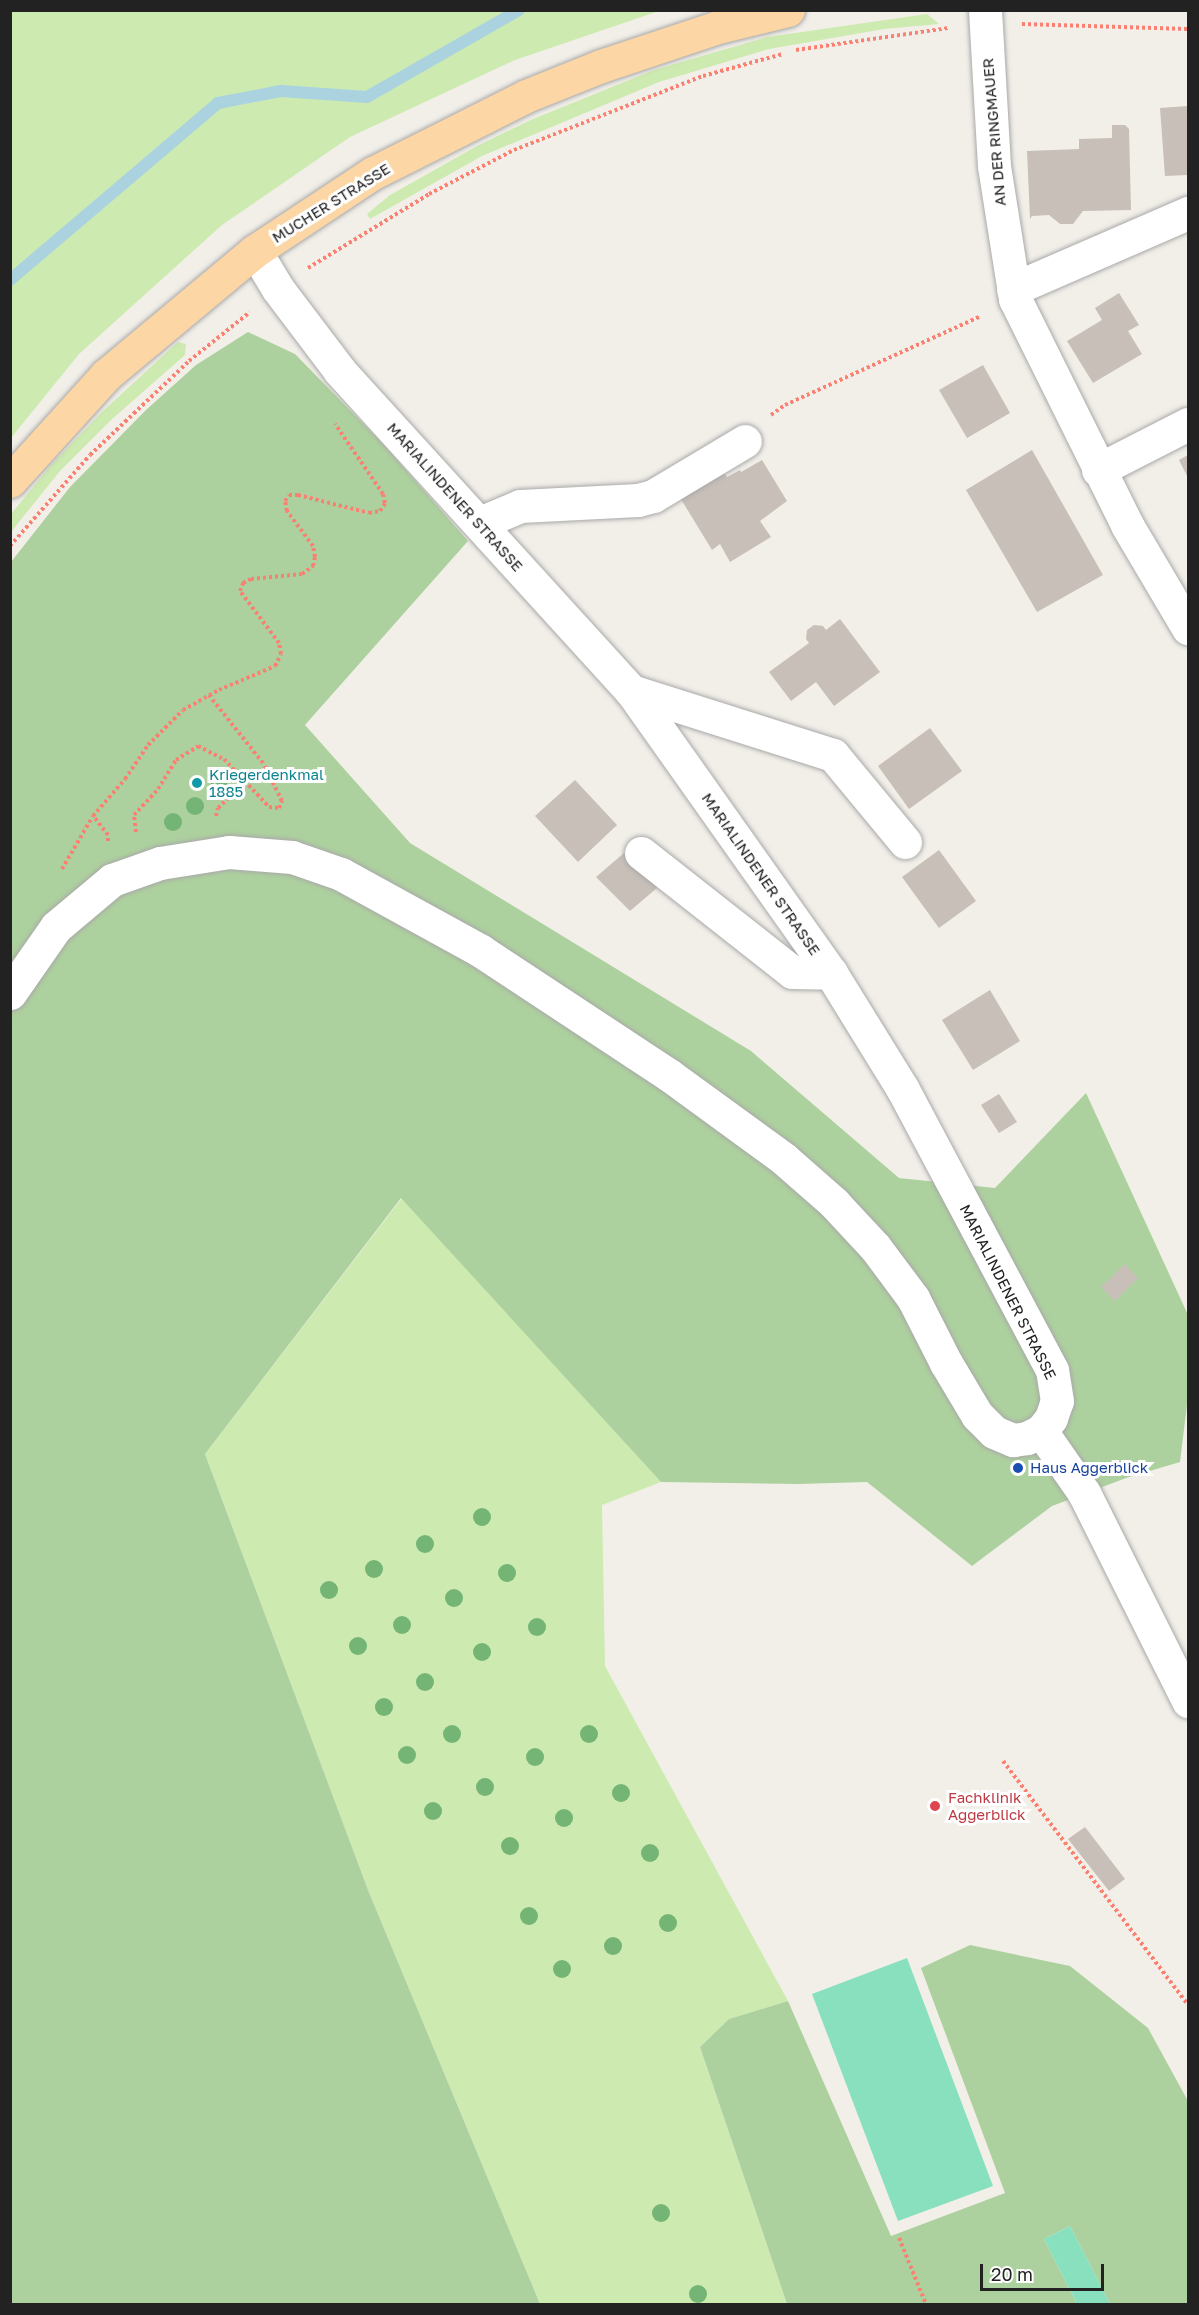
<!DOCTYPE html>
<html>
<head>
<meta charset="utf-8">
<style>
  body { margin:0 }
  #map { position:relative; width:1199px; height:2315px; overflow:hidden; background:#f2efe9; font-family:"Golos Text",sans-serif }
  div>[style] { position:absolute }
  .grass>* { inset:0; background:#cdebb0 }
  .forest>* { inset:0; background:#add19e }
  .pitch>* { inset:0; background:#88e0be }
  .stream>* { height:12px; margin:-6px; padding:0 6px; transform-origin:6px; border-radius:6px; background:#aad3df }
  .building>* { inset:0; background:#c7bfb8 }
  .path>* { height:4px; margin-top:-2px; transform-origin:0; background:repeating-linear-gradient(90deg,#fa8072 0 3px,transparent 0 6px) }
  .roads { filter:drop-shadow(0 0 2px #a9a9a9) drop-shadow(0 0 2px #a9a9a9) }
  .minor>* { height:33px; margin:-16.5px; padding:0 16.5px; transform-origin:16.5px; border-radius:16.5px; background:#fff }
  .major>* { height:33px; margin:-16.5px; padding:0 16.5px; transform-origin:16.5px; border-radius:16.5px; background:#fcd6a4 }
  .trees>* { width:18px; height:18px; margin:-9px; border-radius:50%; background:#74b475 }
  .dots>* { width:16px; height:16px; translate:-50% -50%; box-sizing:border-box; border:3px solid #fff; border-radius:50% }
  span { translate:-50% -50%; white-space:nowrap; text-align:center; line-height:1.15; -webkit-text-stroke:6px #fff; paint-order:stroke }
  .street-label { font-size:15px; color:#222 }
  .culture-label { font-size:15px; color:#0d838f }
  .left { translate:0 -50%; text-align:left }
  .transit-label { font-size:15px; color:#164399 }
  .health-label { font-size:15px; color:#be3a42 }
  .frame { position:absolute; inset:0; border:12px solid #222; pointer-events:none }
  .scale { position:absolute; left:980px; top:2264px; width:124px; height:27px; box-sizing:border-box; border:3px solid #222; border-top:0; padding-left:8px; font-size:18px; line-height:21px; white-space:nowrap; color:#222; -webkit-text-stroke:4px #fff; paint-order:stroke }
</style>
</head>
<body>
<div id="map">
  <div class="grass">
    <div style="clip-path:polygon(10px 11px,11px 10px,659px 11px,515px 60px,350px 137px,222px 225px,79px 354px,11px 438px)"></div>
    <div style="clip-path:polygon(927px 14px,939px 24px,884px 29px,769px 49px,659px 82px,482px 156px,370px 219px,367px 214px,390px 195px,477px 146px,533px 119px,654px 70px,767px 37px)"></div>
    <div style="clip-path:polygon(178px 342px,186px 344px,185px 355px,111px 420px,60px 471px,11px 532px,11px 514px,52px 464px,103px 411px)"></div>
    <div style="clip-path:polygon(402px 1198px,661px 1482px,602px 1505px,605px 1666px,788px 2001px,729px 2019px,700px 2047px,787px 2304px,540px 2304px,368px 1890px,205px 1454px)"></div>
  </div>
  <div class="forest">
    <div style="clip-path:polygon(248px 332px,295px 354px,384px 445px,468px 541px,305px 725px,410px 843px,751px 1051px,899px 1178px,995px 1188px,1086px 1093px,1188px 1315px,1188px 1397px,1180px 1462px,1126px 1478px,1052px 1506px,972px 1566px,867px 1482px,798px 1484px,661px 1482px,401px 1198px,205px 1454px,368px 1890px,540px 2304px,11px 2304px,11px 562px,70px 487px,146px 410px,196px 365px)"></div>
    <div style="clip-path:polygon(970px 1945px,1070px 1966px,1148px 2028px,1188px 2101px,1188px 2304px,1110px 2304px,1070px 2226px,1044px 2239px,1077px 2304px,787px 2304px,700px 2047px,729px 2019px,788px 2001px,891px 2236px,1005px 2193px,921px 1968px)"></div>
  </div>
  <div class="pitch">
    <div style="clip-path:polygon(907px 1958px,993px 2186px,898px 2221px,812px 1994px)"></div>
    <div style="clip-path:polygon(1070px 2226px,1110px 2304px,1077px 2304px,1044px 2239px)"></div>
  </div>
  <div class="stream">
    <div style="left:10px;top:280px;width:273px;rotate:-40.4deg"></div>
    <div style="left:218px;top:103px;width:64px;rotate:-10.8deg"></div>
    <div style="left:281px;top:91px;width:86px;rotate:4deg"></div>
    <div style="left:367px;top:97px;width:175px;rotate:-29.8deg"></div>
  </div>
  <div class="building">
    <div style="clip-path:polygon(1188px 106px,1188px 175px,1165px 176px,1160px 108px)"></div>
    <div style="clip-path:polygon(1112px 125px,1125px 125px,1129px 129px,1131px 210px,1083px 211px,1073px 224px,1060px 224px,1049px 215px,1032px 216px,1030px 219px,1027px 151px,1079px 149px,1079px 139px,1112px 138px)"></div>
    <div style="clip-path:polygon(1119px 293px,1139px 325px,1128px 331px,1142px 354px,1093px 383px,1067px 341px,1102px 320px,1095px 308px)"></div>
    <div style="clip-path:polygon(983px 365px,1010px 413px,967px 438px,939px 390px)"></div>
    <div style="clip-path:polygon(1032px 450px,1103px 575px,1037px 612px,966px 490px)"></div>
    <div style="clip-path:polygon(1188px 455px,1188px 478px,1179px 460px)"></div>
    <div style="clip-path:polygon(762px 460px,787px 501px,760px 521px,771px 537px,730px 562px,720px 544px,712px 550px,676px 491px,723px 471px,727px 477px,740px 470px,741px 472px)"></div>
    <div style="clip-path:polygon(840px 619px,880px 672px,834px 706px,816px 682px,791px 701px,769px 672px,809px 643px,806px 639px,807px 630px,814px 625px,823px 626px,826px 630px)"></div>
    <div style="clip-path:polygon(930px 728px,962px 771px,909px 809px,878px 766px)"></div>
    <div style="clip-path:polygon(575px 780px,617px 825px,578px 862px,535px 816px)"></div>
    <div style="clip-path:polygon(939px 850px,976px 901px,939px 928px,902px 877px)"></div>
    <div style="clip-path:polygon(624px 853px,657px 888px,630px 911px,596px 877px)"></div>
    <div style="clip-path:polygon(990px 990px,1020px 1041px,973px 1070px,942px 1020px)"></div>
    <div style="clip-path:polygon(999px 1094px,1017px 1122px,999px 1133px,981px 1105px)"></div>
    <div style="clip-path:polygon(1125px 1264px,1138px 1278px,1115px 1301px,1101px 1287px)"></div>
    <div style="clip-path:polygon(1085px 1827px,1125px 1879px,1109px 1891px,1068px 1839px)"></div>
  </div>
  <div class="path">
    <div style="left:1022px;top:24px;width:166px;rotate:1.7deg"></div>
    <div style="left:796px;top:50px;width:155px;rotate:-8.2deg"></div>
    <div style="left:308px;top:268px;width:142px;rotate:-31.4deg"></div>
    <div style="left:429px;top:194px;width:96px;rotate:-27.4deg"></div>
    <div style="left:514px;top:150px;width:203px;rotate:-21.4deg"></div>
    <div style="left:703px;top:76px;width:83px;rotate:-15.4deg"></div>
    <div style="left:771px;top:415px;width:17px;rotate:-36deg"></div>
    <div style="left:785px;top:405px;width:215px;rotate:-24.4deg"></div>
    <div style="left:10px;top:546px;width:121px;rotate:-48.7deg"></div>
    <div style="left:90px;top:455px;width:137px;rotate:-43.5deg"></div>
    <div style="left:189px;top:361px;width:78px;rotate:-38.8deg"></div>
    <div style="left:216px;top:816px;width:8px;rotate:-76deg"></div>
    <div style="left:218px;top:808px;width:36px;rotate:-44deg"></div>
    <div style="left:136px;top:832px;width:17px;rotate:-97deg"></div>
    <div style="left:134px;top:815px;width:35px;rotate:-47deg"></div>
    <div style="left:158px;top:789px;width:34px;rotate:-58deg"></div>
    <div style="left:176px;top:760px;width:26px;rotate:-32deg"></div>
    <div style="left:198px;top:746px;width:29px;rotate:27deg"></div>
    <div style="left:224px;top:759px;width:66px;rotate:46.8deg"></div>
    <div style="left:269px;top:807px;width:10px;rotate:6deg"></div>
    <div style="left:279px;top:808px;width:8px;rotate:-67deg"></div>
    <div style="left:282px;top:801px;width:42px;rotate:-116.6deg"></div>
    <div style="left:263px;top:763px;width:87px;rotate:-128.5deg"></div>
    <div style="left:108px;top:841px;width:6px;rotate:-90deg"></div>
    <div style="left:108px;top:835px;width:24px;rotate:-128deg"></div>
    <div style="left:93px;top:816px;width:49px;rotate:-49.1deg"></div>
    <div style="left:125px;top:779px;width:41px;rotate:-55.9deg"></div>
    <div style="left:148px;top:745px;width:49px;rotate:-45deg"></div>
    <div style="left:183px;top:710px;width:41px;rotate:-29.1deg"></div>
    <div style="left:219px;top:690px;width:61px;rotate:-23.2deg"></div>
    <div style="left:275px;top:666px;width:13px;rotate:-63deg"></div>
    <div style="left:281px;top:654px;width:11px;rotate:-100deg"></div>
    <div style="left:279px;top:643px;width:65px;rotate:-126.9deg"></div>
    <div style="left:240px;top:591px;width:9px;rotate:-69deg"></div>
    <div style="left:243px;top:583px;width:9px;rotate:-27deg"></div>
    <div style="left:251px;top:579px;width:51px;rotate:-5.6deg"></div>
    <div style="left:302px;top:574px;width:14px;rotate:-36deg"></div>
    <div style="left:313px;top:566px;width:9px;rotate:-77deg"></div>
    <div style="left:315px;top:557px;width:11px;rotate:-100deg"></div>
    <div style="left:313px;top:546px;width:44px;rotate:-126.6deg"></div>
    <div style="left:287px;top:511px;width:10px;rotate:-101deg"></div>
    <div style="left:285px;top:501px;width:7px;rotate:-56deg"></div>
    <div style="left:289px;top:495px;width:9px"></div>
    <div style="left:298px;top:495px;width:73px;rotate:14.2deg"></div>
    <div style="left:369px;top:513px;width:11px;rotate:-10deg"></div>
    <div style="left:380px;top:511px;width:9px;rotate:-58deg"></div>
    <div style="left:385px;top:503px;width:9px;rotate:-103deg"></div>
    <div style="left:383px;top:494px;width:85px;rotate:-124.4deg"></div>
    <div style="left:62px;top:869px;width:61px;rotate:-59.7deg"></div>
    <div style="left:1003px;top:1761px;width:306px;rotate:52.8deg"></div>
    <div style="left:899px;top:2238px;width:71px;rotate:67.8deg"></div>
  </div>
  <div class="roads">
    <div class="minor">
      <div style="left:985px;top:10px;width:156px;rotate:86.7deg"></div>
      <div style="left:994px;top:166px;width:135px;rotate:81deg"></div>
      <div style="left:1015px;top:299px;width:252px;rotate:63.6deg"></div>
      <div style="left:1127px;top:525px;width:120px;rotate:59.4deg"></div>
      <div style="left:1013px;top:289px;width:191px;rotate:-23.5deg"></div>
      <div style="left:1098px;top:470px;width:101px;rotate:-27.1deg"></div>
      <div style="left:480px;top:523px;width:43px;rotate:-23deg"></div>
      <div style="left:520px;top:506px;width:118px;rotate:-2.9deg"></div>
      <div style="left:638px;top:500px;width:16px;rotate:-15deg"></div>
      <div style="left:653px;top:496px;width:107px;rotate:-30.9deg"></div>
      <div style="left:631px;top:691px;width:212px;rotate:17.6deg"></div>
      <div style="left:833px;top:755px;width:113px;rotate:50.4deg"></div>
      <div style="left:641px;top:853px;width:192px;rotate:38.2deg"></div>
      <div style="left:792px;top:972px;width:39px;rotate:1deg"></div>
      <div style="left:10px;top:993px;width:80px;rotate:-55.1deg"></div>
      <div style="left:56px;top:927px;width:73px;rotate:-40deg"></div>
      <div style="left:112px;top:880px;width:51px;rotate:-19.5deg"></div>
      <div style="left:160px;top:863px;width:70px;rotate:-9.1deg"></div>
      <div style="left:229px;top:852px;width:63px;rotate:4.5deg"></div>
      <div style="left:292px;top:857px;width:52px;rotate:19.1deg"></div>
      <div style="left:341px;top:874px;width:160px;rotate:28.8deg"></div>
      <div style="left:481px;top:951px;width:225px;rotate:33.4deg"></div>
      <div style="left:669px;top:1075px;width:142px;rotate:36.1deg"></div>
      <div style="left:784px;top:1159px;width:67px;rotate:41.3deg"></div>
      <div style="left:834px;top:1203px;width:60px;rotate:47deg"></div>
      <div style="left:875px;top:1247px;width:64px;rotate:53.3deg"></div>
      <div style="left:913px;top:1298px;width:73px;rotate:63.1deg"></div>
      <div style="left:946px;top:1363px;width:61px;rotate:59.2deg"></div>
      <div style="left:977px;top:1415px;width:24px;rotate:45deg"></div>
      <div style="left:994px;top:1432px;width:21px;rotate:23deg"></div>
      <div style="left:1013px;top:1440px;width:14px;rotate:-8deg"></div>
      <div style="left:1027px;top:1438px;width:16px;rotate:-27deg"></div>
      <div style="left:1041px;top:1431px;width:16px;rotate:-52deg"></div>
      <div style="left:1051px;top:1418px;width:18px;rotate:-71deg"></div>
      <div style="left:1057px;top:1401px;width:31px;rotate:-99deg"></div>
      <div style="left:1052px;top:1370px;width:319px;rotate:-118deg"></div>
      <div style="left:902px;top:1088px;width:135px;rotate:-121.7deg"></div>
      <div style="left:831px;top:973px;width:346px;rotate:-125.3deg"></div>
      <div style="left:631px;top:691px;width:433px;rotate:-132.3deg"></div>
      <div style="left:340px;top:371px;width:103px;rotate:-127.1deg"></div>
      <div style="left:278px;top:289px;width:44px;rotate:-121.2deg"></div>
      <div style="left:1041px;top:1431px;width:75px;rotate:55.3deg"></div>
      <div style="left:1084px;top:1493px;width:233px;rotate:63.4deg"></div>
    </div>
    <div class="major">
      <div style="left:10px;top:481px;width:143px;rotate:-47.8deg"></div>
      <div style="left:106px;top:375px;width:194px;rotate:-39.8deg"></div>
      <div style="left:255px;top:251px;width:141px;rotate:-33.5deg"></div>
      <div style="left:373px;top:173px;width:171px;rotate:-26.7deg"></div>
      <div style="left:526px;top:96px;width:81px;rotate:-21.8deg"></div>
      <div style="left:601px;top:66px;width:123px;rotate:-18.4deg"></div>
      <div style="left:718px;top:27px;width:72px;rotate:-13.7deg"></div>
    </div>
  </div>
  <div class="trees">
    <div style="left:219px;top:787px"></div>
    <div style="left:195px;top:806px"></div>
    <div style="left:173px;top:822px"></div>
    <div style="left:482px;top:1517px"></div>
    <div style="left:425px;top:1544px"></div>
    <div style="left:374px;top:1569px"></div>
    <div style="left:507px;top:1573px"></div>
    <div style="left:329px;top:1590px"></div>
    <div style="left:454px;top:1598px"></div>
    <div style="left:402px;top:1625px"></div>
    <div style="left:537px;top:1627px"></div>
    <div style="left:358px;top:1646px"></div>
    <div style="left:482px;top:1652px"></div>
    <div style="left:425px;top:1682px"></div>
    <div style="left:384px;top:1707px"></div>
    <div style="left:452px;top:1734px"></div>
    <div style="left:589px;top:1734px"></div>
    <div style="left:407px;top:1755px"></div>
    <div style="left:535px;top:1757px"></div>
    <div style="left:485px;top:1787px"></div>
    <div style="left:621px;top:1793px"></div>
    <div style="left:433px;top:1811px"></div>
    <div style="left:564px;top:1818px"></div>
    <div style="left:510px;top:1846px"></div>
    <div style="left:650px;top:1853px"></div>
    <div style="left:529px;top:1916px"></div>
    <div style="left:668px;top:1923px"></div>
    <div style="left:613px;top:1946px"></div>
    <div style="left:562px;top:1969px"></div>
    <div style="left:661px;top:2213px"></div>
    <div style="left:698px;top:2294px"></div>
  </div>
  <div class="dots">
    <div style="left:197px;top:783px;background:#0f9aa8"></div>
    <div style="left:1018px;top:1468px;background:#1a4fb4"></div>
    <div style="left:935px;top:1806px;background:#e0444e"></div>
  </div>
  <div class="street-label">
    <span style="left:994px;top:132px;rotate:-95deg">AN DER RINGMAUER</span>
    <span style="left:331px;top:203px;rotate:-32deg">MUCHER STRASSE</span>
    <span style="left:455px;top:497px;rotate:48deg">MARIALINDENER STRASSE</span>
    <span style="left:761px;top:874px;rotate:55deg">MARIALINDENER STRASSE</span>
    <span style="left:1008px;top:1292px;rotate:63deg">MARIALINDENER STRASSE</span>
  </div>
  <div class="culture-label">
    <span class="left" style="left:209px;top:783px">Kriegerdenkmal<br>1885</span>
  </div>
  <div class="transit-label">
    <span class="left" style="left:1030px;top:1468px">Haus Aggerblick</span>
  </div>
  <div class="health-label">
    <span class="left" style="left:948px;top:1806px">Fachklinik<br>Aggerblick</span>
  </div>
  <div class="frame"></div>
  <div class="scale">20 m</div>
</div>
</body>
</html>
